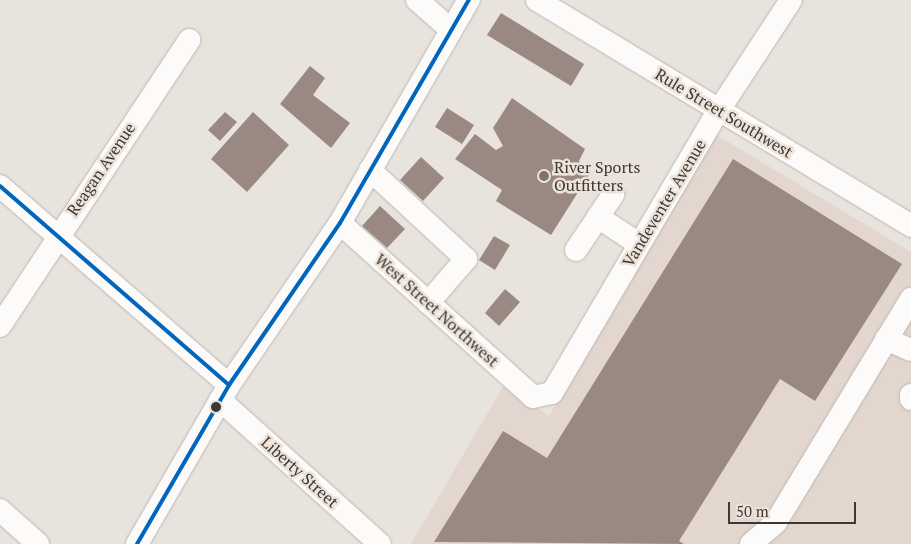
<!DOCTYPE html>
<html>
<head>
<meta charset="utf-8">
<style>
  body { margin:0 }
  #map { position:relative; width:911px; height:544px; overflow:hidden; background:#e9e3de; font-family:"PT Serif",serif }
  div>[style] { position:absolute }
  .built>* { inset:0; background:#e2d6ce }
  .building>* { inset:0; background:#9a8983 }
  .roads { filter:drop-shadow(0 0 1px #bcb8b4) drop-shadow(0 0 1px #bcb8b4) }
  .minor>* { height:22px; margin:-11px; padding:0 11px; transform-origin:11px; border-radius:11px; background:#fcfbfa }
  .bus-1>* { height:4px; margin:-2px; padding:0 2px; transform-origin:2px; border-radius:2px; background:#0065bd }
  .dots>* { width:14px; height:14px; translate:-50% -50%; box-sizing:border-box; border:2px solid #ede3da; border-radius:50% }
  span { translate:-50% -50%; white-space:nowrap; text-align:center; line-height:1.15; -webkit-text-stroke:5px #ede3da; paint-order:stroke }
  .street-label { font-size:16px; color:#3c3834 }
  .poi-label { font-size:16px; color:#3c3834 }
  .left { translate:0 -50%; text-align:left }
  .scale { position:absolute; left:728px; top:502px; width:128px; height:22px; box-sizing:border-box; border:2px solid #3c3834; border-top:0; padding-left:6px; font-size:15px; line-height:18px; white-space:nowrap; color:#3c3834; -webkit-text-stroke:4px #ede3da; paint-order:stroke }
</style>
</head>
<body>
<div id="map">
  <div class="built">
    <div style="clip-path:polygon(715px 134px,911px 252px,911px 544px,411px 544px,504px 385px,549px 416px)"></div>
  </div>
  <div class="building">
    <div style="clip-path:polygon(501px 13px,584px 64px,571px 86px,487px 35px)"></div>
    <div style="clip-path:polygon(310px 66px,325px 78px,313px 95px,350px 123px,331px 148px,280px 104px)"></div>
    <div style="clip-path:polygon(512px 98px,585px 149px,579px 161px,589px 175px,551px 235px,496px 201px,502px 190px,455px 159px,475px 134px,496px 150px,503px 146px,493px 128px)"></div>
    <div style="clip-path:polygon(447px 108px,474px 125px,462px 144px,435px 127px)"></div>
    <div style="clip-path:polygon(225px 112px,237px 122px,220px 141px,208px 130px)"></div>
    <div style="clip-path:polygon(253px 112px,289px 145px,247px 192px,211px 159px)"></div>
    <div style="clip-path:polygon(421px 157px,444px 178px,423px 201px,400px 180px)"></div>
    <div style="clip-path:polygon(733px 159px,902px 264px,815px 401px,780px 379px,679px 541px,684px 544px,434px 542px,503px 431px,547px 458px)"></div>
    <div style="clip-path:polygon(380px 206px,405px 229px,387px 248px,362px 226px)"></div>
    <div style="clip-path:polygon(494px 236px,510px 245px,495px 270px,479px 260px)"></div>
    <div style="clip-path:polygon(505px 289px,520px 302px,499px 326px,485px 313px)"></div>
  </div>
  <div class="roads">
    <div class="minor">
      <div style="left:417px;top:0;width:44px;rotate:41.3deg"></div>
      <div style="left:537px;top:0;width:437px;rotate:31.1deg"></div>
      <div style="left:370px;top:170px;width:131px;rotate:42.8deg"></div>
      <div style="left:466px;top:259px;width:58px;rotate:130.8deg"></div>
      <div style="left:0;top:186px;width:303px;rotate:41deg"></div>
      <div style="left:598px;top:217px;width:27px;rotate:-56deg"></div>
      <div style="left:340px;top:223px;width:260px;rotate:42deg"></div>
      <div style="left:533px;top:397px;width:19px;rotate:-12deg"></div>
      <div style="left:552px;top:393px;width:329px;rotate:-59.5deg"></div>
      <div style="left:719px;top:110px;width:131px;rotate:-56.8deg"></div>
      <div style="left:576px;top:250px;width:40px;rotate:-56deg"></div>
      <div style="left:598px;top:217px;width:49px;rotate:33.4deg"></div>
      <div style="left:0;top:326px;width:343px;rotate:-56.5deg"></div>
      <div style="left:886px;top:339px;width:27px;rotate:24deg"></div>
      <div style="left:911px;top:395px;width:4px;rotate:90deg"></div>
      <div style="left:220px;top:400px;width:215px;rotate:42deg"></div>
      <div style="left:0;top:510px;width:51px;rotate:41.8deg"></div>
      <div style="left:137px;top:544px;width:184px;rotate:-59.9deg"></div>
      <div style="left:229px;top:385px;width:196px;rotate:-55.6deg"></div>
      <div style="left:340px;top:223px;width:258px;rotate:-60deg"></div>
      <div style="left:751px;top:544px;width:33px;rotate:-41deg"></div>
      <div style="left:776px;top:522px;width:261px;rotate:-58.8deg"></div>
    </div>
  </div>
  <div class="bus-1">
    <div style="left:0;top:186px;width:303px;rotate:41deg"></div>
    <div style="left:137px;top:544px;width:184px;rotate:-59.9deg"></div>
    <div style="left:229px;top:385px;width:196px;rotate:-55.6deg"></div>
    <div style="left:340px;top:223px;width:258px;rotate:-60deg"></div>
  </div>
  <div class="dots">
    <div style="left:544px;top:176px;background:#797470"></div>
    <div style="left:216px;top:407px;background:#3c3834"></div>
  </div>
  <div class="street-label">
    <span style="left:724px;top:113px;rotate:31deg">Rule Street Southwest</span>
    <span style="left:101px;top:169px;rotate:-56deg">Reagan Avenue</span>
    <span style="left:664px;top:203px;rotate:-59deg">Vandeventer Avenue</span>
    <span style="left:437px;top:310px;rotate:42deg">West Street Northwest</span>
    <span style="left:300px;top:472px;rotate:42deg">Liberty Street</span>
  </div>
  <div class="poi-label">
    <span class="left" style="left:554px;top:176px">River Sports<br>Outfitters</span>
  </div>
  <div class="scale">50 m</div>
</div>
</body>
</html>
